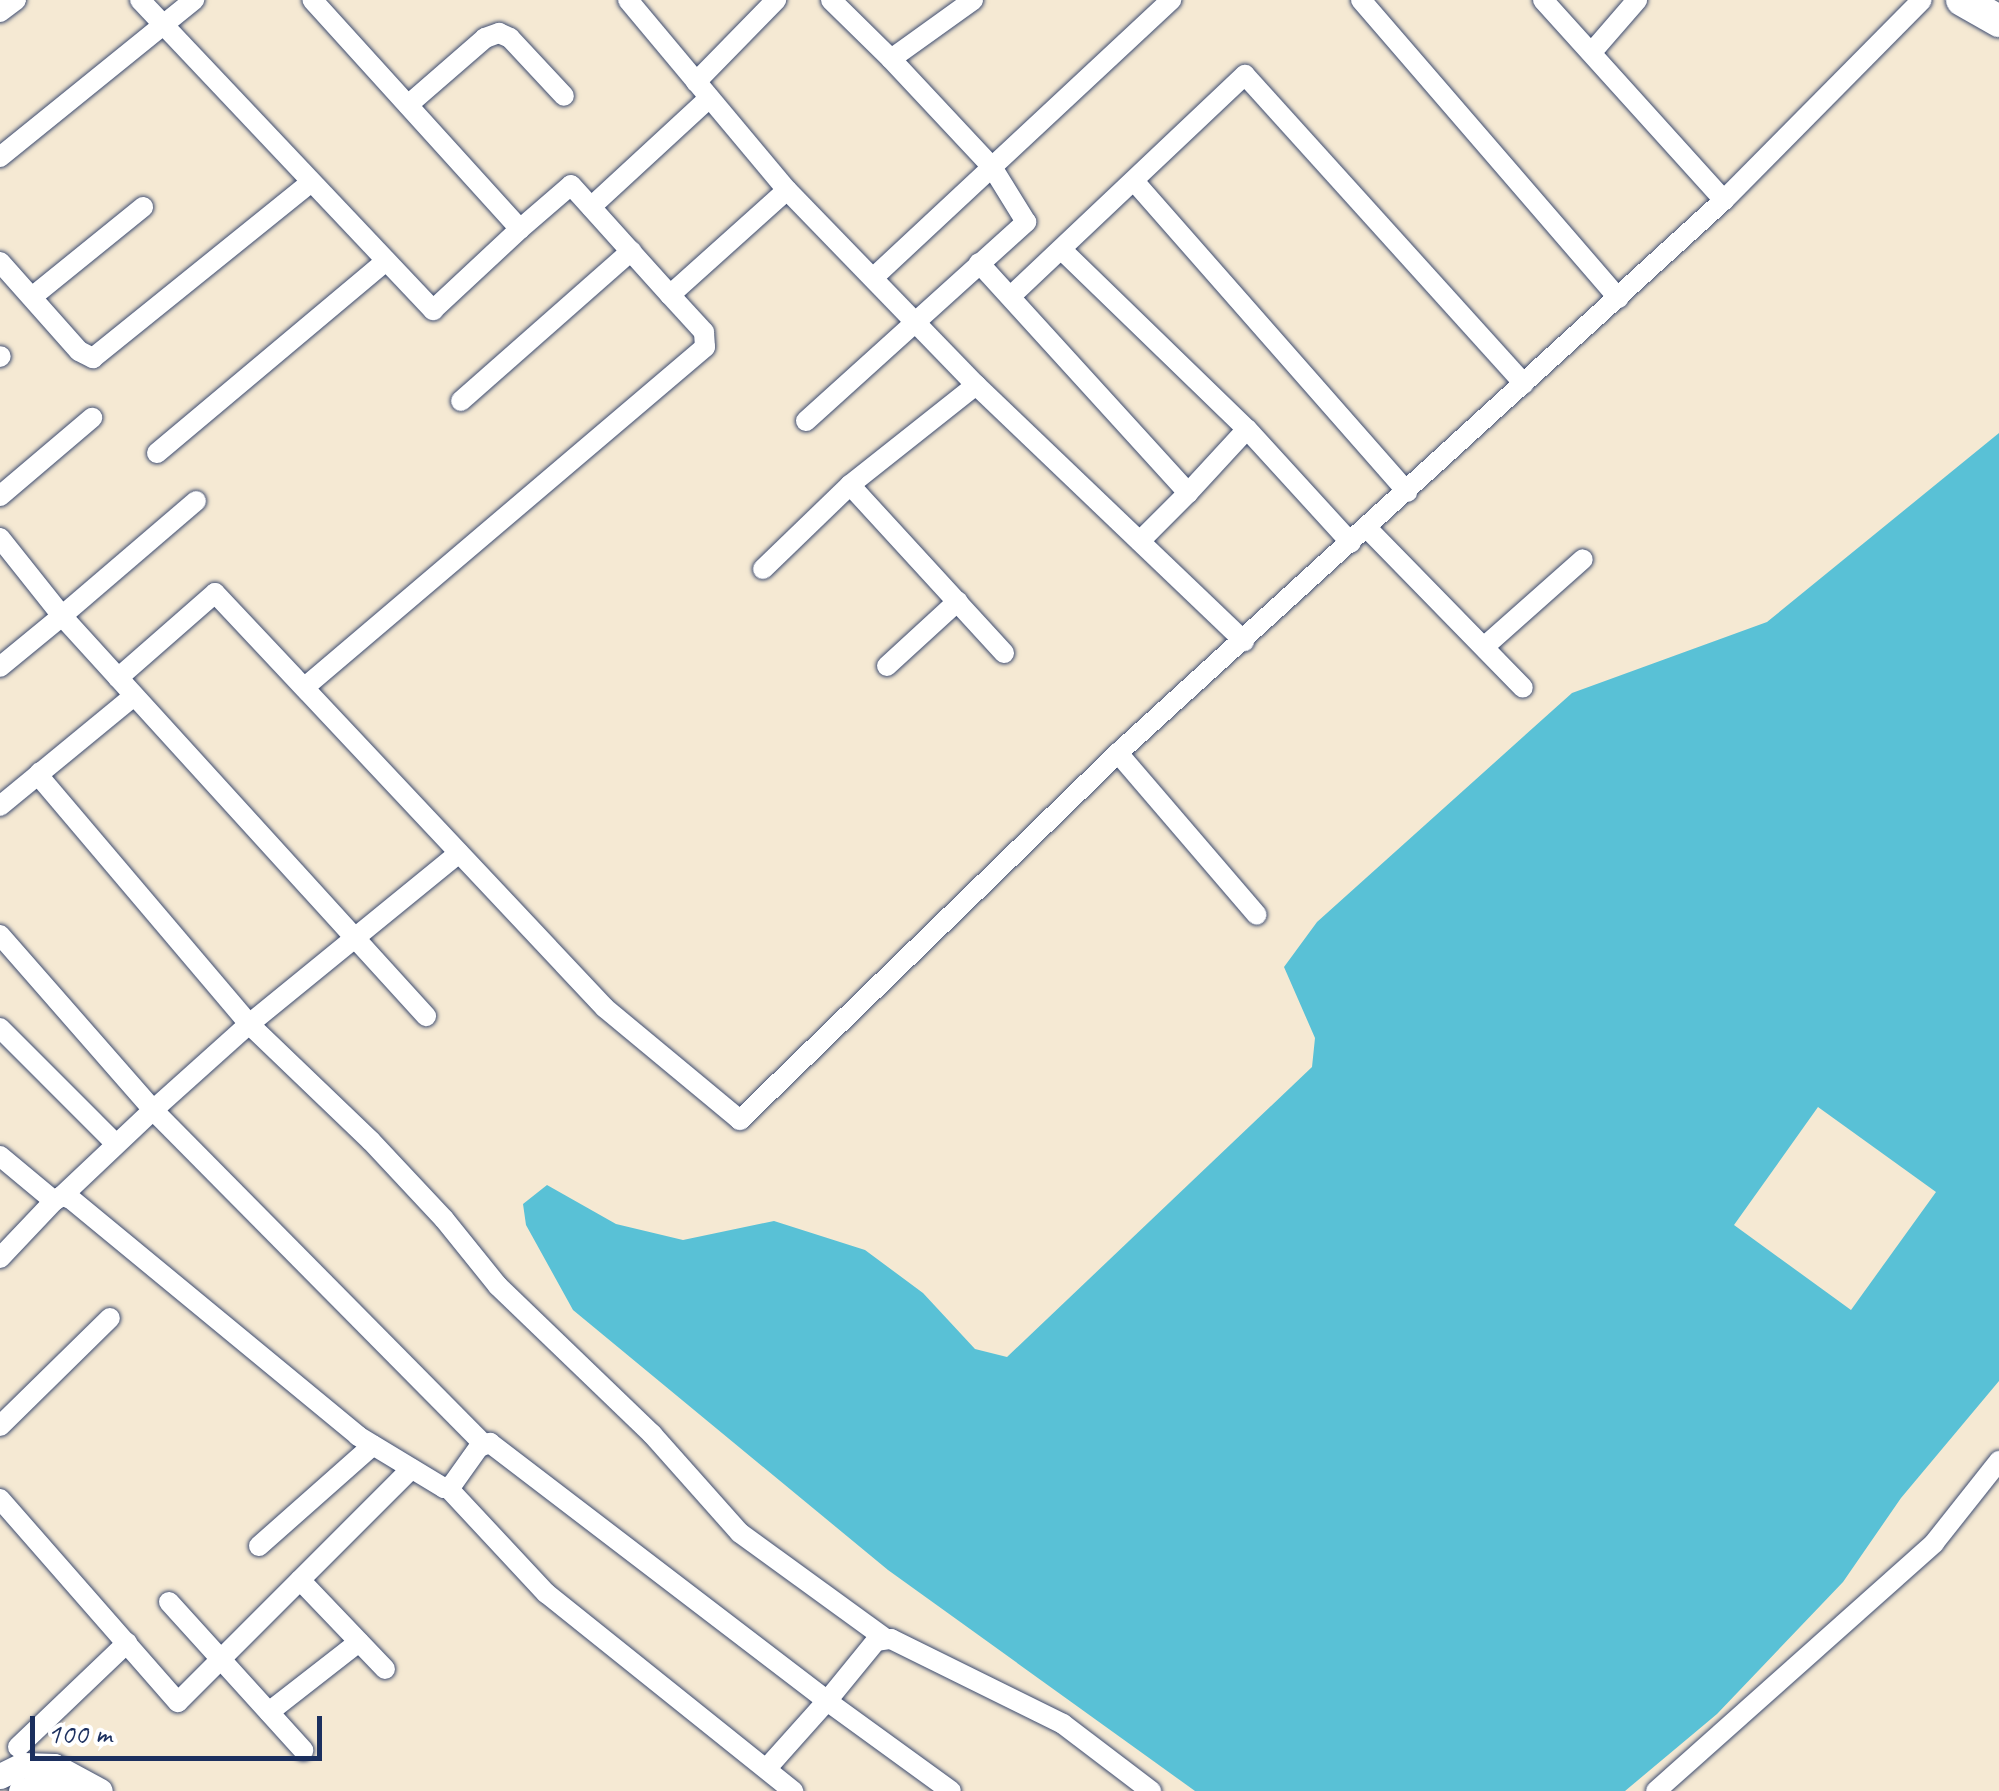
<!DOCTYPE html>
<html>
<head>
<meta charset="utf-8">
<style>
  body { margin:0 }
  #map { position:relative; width:1999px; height:1791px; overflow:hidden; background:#f5e9d3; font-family:Caveat,sans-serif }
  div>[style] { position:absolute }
  .water>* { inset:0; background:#59c1d6 }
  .roads { filter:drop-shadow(0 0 2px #3c4b70) drop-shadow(0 0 2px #3c4b70) }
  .minor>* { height:20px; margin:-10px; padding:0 10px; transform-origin:10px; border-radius:10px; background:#fff }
  .tertiary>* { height:25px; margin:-12.5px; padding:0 12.5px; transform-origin:12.5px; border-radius:12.5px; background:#fff }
  .primary>* { height:32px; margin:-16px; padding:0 16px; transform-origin:16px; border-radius:16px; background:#fff }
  span { translate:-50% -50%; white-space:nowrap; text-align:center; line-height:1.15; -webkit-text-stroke:10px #fff; paint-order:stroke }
  .scale { position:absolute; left:30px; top:1716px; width:292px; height:45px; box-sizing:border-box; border:5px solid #1b2f5e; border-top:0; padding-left:12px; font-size:30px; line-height:35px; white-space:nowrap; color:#1b2f5e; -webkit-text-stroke:8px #fff; paint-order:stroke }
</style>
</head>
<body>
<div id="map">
  <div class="water">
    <div style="clip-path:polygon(evenodd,1999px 433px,1999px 1381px,1901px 1498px,1843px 1582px,1717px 1714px,1625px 1791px,1195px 1791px,888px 1570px,573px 1310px,526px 1225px,523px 1204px,547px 1185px,616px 1224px,683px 1240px,774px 1221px,865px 1250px,923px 1293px,975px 1349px,1007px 1357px,1312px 1067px,1315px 1038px,1284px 967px,1317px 922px,1572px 693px,1767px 622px,1999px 433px,1818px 1107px,1936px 1192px,1851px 1310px,1734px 1225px,1818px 1107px)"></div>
  </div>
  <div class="roads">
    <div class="minor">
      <div style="left:140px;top:0;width:427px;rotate:46.6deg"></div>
      <div style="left:433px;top:310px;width:119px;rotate:-43deg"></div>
      <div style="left:520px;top:229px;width:309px;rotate:-132.2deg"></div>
      <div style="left:628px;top:0;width:248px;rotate:50.1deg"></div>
      <div style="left:787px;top:190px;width:272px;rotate:45.9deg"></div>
      <div style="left:976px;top:385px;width:371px;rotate:43.7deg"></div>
      <div style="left:831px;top:0;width:84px;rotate:44.5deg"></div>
      <div style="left:1361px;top:0;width:394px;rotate:49.2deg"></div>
      <div style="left:1543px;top:0;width:270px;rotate:47.9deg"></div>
      <div style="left:0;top:12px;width:20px;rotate:-37deg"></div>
      <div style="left:1592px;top:52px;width:69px;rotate:-49.1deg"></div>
      <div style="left:696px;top:82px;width:115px;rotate:-45.7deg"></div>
      <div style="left:408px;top:105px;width:102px;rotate:-41deg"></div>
      <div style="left:485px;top:38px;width:15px;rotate:-20deg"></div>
      <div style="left:499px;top:33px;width:12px;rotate:24deg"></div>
      <div style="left:510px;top:38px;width:79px;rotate:47deg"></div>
      <div style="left:0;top:157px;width:250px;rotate:-39deg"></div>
      <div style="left:1134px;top:181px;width:414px;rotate:48.7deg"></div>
      <div style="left:591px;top:207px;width:161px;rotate:-42.7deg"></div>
      <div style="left:520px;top:229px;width:67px;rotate:-40.8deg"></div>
      <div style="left:571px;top:185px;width:148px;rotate:48deg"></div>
      <div style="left:670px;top:295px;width:157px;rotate:-41.9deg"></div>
      <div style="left:1062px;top:250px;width:257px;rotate:44.1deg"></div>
      <div style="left:0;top:262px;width:119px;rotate:48.4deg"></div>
      <div style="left:79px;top:351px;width:16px;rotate:27deg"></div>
      <div style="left:93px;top:358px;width:280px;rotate:-38.9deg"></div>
      <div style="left:979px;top:263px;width:311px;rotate:47.7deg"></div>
      <div style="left:1188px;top:493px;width:68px;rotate:135deg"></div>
      <div style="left:873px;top:278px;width:408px;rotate:-43deg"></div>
      <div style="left:1011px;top:296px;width:322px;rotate:-43.4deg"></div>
      <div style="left:1245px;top:75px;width:416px;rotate:47.9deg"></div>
      <div style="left:32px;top:297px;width:143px;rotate:-39deg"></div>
      <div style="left:0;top:357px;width:1px;rotate:-45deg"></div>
      <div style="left:976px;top:385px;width:161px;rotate:141.6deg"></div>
      <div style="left:850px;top:485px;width:228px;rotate:47.5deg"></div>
      <div style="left:461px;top:401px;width:227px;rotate:-41.4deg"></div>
      <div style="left:806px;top:421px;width:297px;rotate:-42.1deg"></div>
      <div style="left:1026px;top:222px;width:65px;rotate:-121.7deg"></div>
      <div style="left:992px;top:167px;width:148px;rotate:-133.1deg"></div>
      <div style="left:891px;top:59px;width:101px;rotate:-35.7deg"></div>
      <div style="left:157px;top:453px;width:299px;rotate:-40deg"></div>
      <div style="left:1188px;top:493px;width:87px;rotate:-47.3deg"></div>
      <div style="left:1247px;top:429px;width:154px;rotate:47.6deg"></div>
      <div style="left:0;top:496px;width:121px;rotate:-40.3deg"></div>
      <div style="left:196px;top:501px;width:177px;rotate:139.4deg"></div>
      <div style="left:62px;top:616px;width:541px;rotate:47.7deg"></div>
      <div style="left:1367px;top:528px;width:223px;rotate:45.7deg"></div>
      <div style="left:0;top:538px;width:100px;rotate:51.5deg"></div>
      <div style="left:62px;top:616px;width:80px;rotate:140.6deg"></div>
      <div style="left:763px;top:569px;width:121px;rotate:-44deg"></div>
      <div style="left:1484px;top:647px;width:132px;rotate:-41.6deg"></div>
      <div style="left:887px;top:666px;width:96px;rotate:-42.5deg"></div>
      <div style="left:118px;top:678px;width:129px;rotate:-41.2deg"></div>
      <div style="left:215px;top:593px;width:569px;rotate:46.78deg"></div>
      <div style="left:605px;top:1008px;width:175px;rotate:39.7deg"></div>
      <div style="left:740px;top:1120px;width:527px;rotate:-44.15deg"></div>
      <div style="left:1118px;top:753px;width:820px;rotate:-42.38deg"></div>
      <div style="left:1724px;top:200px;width:281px;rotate:-45.3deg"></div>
      <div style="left:305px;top:687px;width:525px;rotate:-40.36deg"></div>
      <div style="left:705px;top:347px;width:15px;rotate:-94deg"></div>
      <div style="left:704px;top:332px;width:50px;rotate:-132.6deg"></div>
      <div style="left:1118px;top:753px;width:213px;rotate:49.4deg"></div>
      <div style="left:40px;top:772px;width:4px;rotate:124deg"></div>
      <div style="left:38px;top:775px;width:326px;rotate:49.7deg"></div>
      <div style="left:249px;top:1024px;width:169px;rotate:43.8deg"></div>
      <div style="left:371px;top:1141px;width:107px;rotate:46.9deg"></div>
      <div style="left:444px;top:1219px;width:86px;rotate:51.1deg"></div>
      <div style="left:498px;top:1286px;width:214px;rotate:43.9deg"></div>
      <div style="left:652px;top:1434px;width:132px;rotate:48.4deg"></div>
      <div style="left:740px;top:1533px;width:177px;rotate:36deg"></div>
      <div style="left:0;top:806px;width:173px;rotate:-39.4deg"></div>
      <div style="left:459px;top:853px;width:271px;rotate:140.8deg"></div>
      <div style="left:249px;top:1024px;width:129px;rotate:138.1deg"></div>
      <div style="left:153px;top:1110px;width:469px;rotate:45.3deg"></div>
      <div style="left:0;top:935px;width:232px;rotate:48.8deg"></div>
      <div style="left:153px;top:1110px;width:125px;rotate:136.6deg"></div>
      <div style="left:0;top:1028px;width:164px;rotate:45deg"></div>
      <div style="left:0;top:1156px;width:70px;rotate:39.8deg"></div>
      <div style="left:0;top:1258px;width:79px;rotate:-46.5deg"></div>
      <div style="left:54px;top:1201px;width:9px;rotate:-32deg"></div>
      <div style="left:62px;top:1196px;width:9px;rotate:18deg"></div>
      <div style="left:71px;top:1199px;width:372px;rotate:39.5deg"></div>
      <div style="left:358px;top:1436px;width:100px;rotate:31.2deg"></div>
      <div style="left:444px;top:1488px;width:9px;rotate:-21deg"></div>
      <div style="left:452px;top:1485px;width:47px;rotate:-54.6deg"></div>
      <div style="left:479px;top:1447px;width:12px;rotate:-20deg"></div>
      <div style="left:490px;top:1443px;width:424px;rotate:37.4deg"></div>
      <div style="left:827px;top:1701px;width:77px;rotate:-50.8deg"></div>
      <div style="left:876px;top:1641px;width:15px;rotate:-8deg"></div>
      <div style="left:891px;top:1639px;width:192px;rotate:26.3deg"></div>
      <div style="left:1063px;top:1724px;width:111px;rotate:37.3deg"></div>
      <div style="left:0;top:1426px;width:154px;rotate:-44.5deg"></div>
      <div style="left:448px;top:1488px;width:144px;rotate:47deg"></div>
      <div style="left:546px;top:1593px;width:317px;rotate:38.7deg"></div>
      <div style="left:0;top:1499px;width:270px;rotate:48.8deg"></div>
      <div style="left:178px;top:1702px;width:330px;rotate:-45deg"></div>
      <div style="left:259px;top:1546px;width:152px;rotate:-41.5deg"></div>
      <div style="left:300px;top:1580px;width:123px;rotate:46.3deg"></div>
      <div style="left:169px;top:1602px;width:200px;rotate:47.8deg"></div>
      <div style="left:269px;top:1712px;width:114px;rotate:-37.9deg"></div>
      <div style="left:18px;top:1747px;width:151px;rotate:-43.7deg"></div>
      <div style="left:767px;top:1768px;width:90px;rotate:-48.2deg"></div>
      <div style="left:827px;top:1701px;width:153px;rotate:36deg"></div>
      <div style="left:1656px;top:1791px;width:373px;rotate:-41.7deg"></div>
      <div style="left:1934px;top:1543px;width:105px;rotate:-51.6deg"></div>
    </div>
    <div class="tertiary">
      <div style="left:0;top:1776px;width:25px;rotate:-26deg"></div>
      <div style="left:23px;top:1765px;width:31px;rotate:2deg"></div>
      <div style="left:54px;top:1766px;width:52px;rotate:28.5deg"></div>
      <div style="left:21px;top:1791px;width:24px;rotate:-12deg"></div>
      <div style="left:44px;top:1786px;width:19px;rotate:16deg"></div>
    </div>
    <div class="primary">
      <div style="left:1962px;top:0;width:43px;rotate:29.6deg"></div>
    </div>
  </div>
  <div class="scale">100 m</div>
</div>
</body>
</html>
